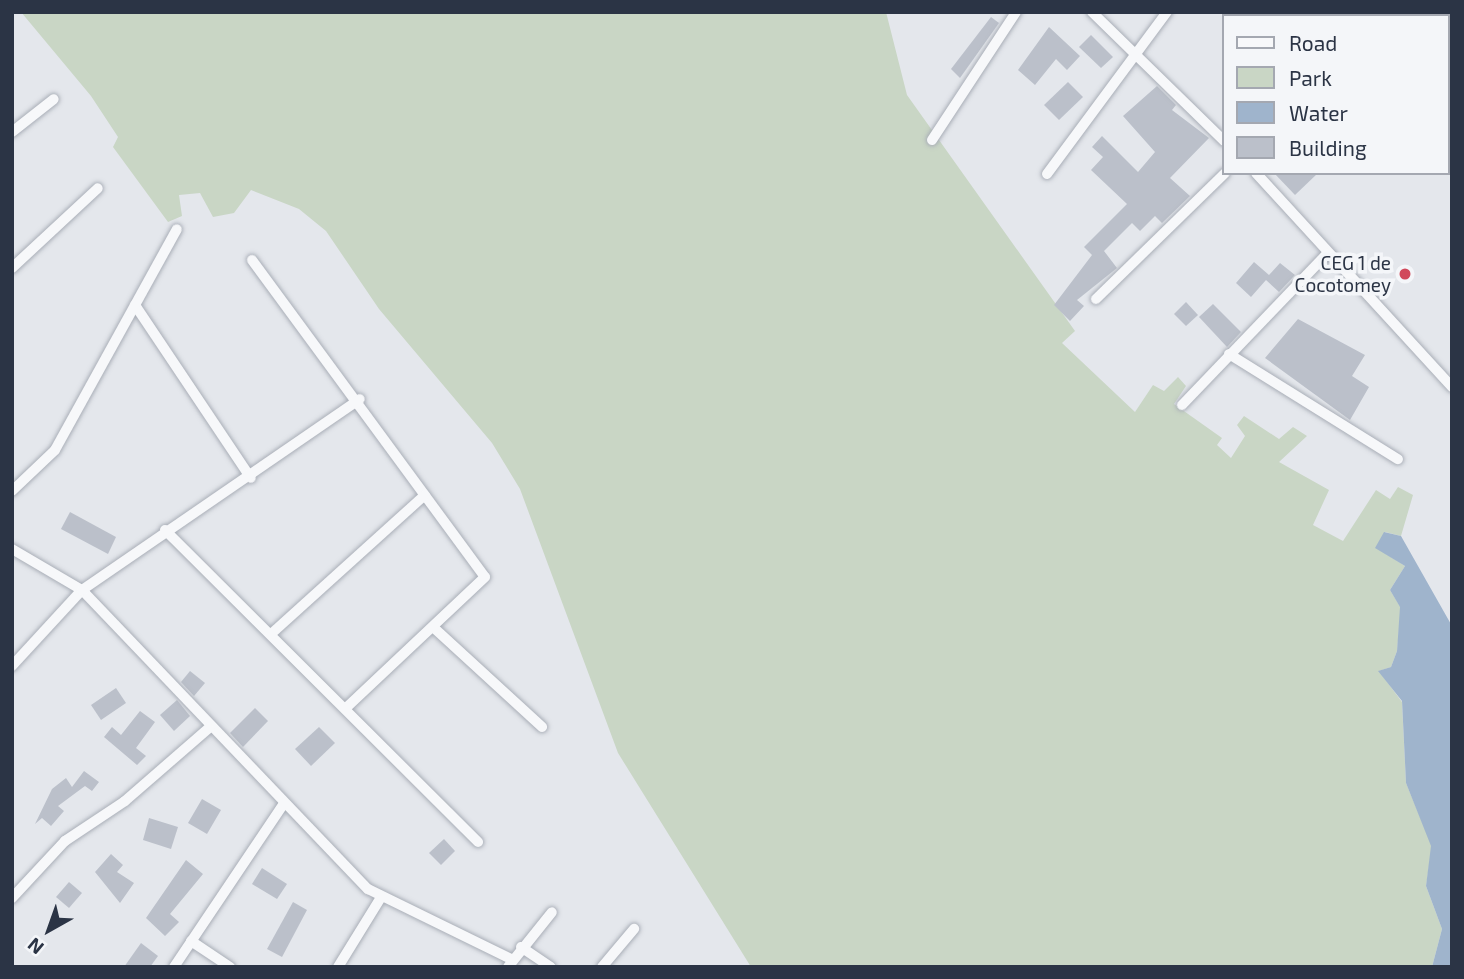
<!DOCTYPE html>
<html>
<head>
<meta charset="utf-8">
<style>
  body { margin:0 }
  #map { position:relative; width:1464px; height:979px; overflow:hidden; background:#e4e7ec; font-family:"Exo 2",sans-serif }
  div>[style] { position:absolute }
  .green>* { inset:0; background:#c9d6c5 }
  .water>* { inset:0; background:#9fb4cc }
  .building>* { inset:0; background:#bbc0ca }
  .roads { filter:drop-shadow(0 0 2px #a9aeb7) drop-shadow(0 0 2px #a9aeb7) }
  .minor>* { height:10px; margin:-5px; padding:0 5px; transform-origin:5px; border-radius:5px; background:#f7f8fa }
  .dots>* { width:19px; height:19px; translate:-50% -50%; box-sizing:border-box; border:4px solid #f4f6f9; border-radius:50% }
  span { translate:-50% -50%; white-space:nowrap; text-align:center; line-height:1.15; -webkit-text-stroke:7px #f4f6f9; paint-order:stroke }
  .poi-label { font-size:19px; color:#2b3445 }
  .right { translate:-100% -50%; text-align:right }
  .frame { position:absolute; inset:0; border:14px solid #2b3445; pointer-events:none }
  .legend { position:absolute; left:1222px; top:14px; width:228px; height:161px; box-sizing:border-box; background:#f4f6f9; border:2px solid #a4a8b1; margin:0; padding:9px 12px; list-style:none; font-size:21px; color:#2b3445 }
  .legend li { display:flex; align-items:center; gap:14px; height:35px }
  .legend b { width:35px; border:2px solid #a4a8b1 }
  .north { position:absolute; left:14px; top:895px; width:70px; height:70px; -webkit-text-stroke:5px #f4f6f9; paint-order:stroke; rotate:220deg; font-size:19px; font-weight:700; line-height:28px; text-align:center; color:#2b3445 }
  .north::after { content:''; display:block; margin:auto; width:24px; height:32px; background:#2b3445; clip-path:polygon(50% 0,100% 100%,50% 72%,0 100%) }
</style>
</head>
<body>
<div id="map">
  <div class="green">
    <div style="clip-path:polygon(21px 12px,886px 12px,907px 95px,1075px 331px,1062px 343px,1135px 412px,1153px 385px,1164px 391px,1178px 377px,1186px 386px,1174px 404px,1222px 438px,1217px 445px,1231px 458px,1245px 436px,1237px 425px,1244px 416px,1279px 439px,1293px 427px,1307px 436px,1279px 462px,1329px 490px,1313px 525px,1343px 541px,1376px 490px,1390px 499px,1398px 487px,1413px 495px,1401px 536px,1385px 532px,1386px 554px,1405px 566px,1390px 590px,1401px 608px,1397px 651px,1391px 667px,1379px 671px,1402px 702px,1406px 783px,1432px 846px,1426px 886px,1442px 929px,1432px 967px,751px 967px,618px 753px,520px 489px,492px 443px,379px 309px,326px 231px,299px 209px,251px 190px,234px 213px,213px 217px,200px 193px,179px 195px,182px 216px,168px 222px,113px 147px,118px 137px,91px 96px)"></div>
  </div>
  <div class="water">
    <div style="clip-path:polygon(1384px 532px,1401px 536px,1452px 626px,1452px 967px,1432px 967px,1442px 929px,1426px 886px,1431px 846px,1406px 783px,1402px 701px,1378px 671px,1391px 667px,1397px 651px,1400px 607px,1390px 590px,1405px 566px,1375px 548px)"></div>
  </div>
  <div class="building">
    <div style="clip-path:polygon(991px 17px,999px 23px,960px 78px,951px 69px)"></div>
    <div style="clip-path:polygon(1049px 27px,1080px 56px,1067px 70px,1056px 59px,1035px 85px,1018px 70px)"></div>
    <div style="clip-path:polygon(1091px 35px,1113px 57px,1101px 68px,1079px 47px)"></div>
    <div style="clip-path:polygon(1068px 82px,1083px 97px,1059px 120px,1044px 105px)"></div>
    <div style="clip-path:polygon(1157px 86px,1176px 105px,1172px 110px,1209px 138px,1170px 178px,1190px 196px,1162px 223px,1155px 216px,1140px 231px,1132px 223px,1104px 251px,1117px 268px,1077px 300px,1084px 306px,1070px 321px,1054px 305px,1092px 255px,1084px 247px,1127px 204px,1091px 170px,1103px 157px,1092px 147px,1102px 136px,1138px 172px,1155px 152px,1123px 116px)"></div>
    <div style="clip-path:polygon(1274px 173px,1318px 173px,1295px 195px)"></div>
    <div style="clip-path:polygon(1254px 262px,1269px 275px,1280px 263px,1295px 275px,1279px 292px,1266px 280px,1251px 297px,1236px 283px)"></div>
    <div style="clip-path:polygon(1186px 302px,1198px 315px,1186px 326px,1174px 314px)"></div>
    <div style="clip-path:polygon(1213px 304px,1241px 332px,1227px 347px,1199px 317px)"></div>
    <div style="clip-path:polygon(1298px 319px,1365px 355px,1352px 376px,1369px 387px,1350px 420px,1265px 358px)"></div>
    <div style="clip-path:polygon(70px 512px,116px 537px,108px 554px,61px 529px)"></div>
    <div style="clip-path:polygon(190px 671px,205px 683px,194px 696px,181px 682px)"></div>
    <div style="clip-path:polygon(116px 688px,126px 703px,101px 720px,91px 705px)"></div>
    <div style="clip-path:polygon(177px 700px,190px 716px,174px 731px,160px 715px)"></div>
    <div style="clip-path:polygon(255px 708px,268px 721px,243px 747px,230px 733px)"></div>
    <div style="clip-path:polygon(140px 711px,155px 722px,136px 748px,146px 756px,137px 765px,104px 737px,112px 727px,121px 735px)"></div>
    <div style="clip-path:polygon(319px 727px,335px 743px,311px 766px,295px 749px)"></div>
    <div style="clip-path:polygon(84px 771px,99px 782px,92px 791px,85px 786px,58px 806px,64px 811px,51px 826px,42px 818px,35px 824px,52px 789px,66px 778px,72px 787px)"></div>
    <div style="clip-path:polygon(202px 799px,221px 810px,207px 834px,188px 823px)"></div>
    <div style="clip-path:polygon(149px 818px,178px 827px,171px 849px,143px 840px)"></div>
    <div style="clip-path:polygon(444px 839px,455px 851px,441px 865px,429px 853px)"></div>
    <div style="clip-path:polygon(111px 854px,123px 865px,117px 872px,134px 883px,120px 903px,95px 872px)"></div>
    <div style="clip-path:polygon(186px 860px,203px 874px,170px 914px,179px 922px,165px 936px,146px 918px)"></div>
    <div style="clip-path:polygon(262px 868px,287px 884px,277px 899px,252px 884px)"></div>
    <div style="clip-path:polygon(69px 882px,82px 893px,69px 908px,56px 897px)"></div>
    <div style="clip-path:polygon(293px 902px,307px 910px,282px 957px,267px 949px)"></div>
    <div style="clip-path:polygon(141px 943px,158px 956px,150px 967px,124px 967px)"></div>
  </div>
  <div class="roads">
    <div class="minor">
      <div style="left:1092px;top:12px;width:185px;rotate:44.3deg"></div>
      <div style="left:1423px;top:12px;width:6px;rotate:39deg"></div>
      <div style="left:1448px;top:30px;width:5px;rotate:37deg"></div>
      <div style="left:12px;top:132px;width:53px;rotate:-38.2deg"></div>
      <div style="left:932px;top:140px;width:153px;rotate:-56.7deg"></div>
      <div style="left:1256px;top:173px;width:290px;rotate:47.5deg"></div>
      <div style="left:1047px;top:174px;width:202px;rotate:-53.5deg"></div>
      <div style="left:252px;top:260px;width:393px;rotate:53.7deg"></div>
      <div style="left:485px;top:577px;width:192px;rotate:136.7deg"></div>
      <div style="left:12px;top:268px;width:117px;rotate:-42.9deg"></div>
      <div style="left:1096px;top:299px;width:180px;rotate:-44.3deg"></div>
      <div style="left:135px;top:305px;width:208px;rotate:56.2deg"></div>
      <div style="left:1229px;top:354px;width:199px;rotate:31.9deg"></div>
      <div style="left:1182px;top:405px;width:209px;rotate:-46.2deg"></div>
      <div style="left:12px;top:491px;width:59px;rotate:-43.6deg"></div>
      <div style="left:55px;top:450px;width:252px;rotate:-61.1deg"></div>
      <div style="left:165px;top:530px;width:442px;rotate:44.9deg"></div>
      <div style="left:12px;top:549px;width:81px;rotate:30.4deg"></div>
      <div style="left:82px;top:590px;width:414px;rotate:46.3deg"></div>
      <div style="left:368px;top:889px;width:161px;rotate:26.1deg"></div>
      <div style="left:433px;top:627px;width:148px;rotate:42.5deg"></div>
      <div style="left:271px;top:634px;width:207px;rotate:-42.1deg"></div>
      <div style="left:12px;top:666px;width:103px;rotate:-47.4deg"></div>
      <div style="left:82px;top:590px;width:337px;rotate:-34.5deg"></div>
      <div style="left:12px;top:898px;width:78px;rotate:-47.1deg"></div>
      <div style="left:65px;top:841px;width:72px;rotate:-33.7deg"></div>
      <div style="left:125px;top:801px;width:111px;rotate:-41deg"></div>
      <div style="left:191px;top:941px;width:47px;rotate:33.7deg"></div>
      <div style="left:521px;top:947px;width:36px;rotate:34deg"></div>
      <div style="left:174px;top:967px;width:197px;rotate:-56.1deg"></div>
      <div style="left:338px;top:967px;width:80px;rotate:-58.3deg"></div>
      <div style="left:508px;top:967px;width:70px;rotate:-51.3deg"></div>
      <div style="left:602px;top:967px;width:50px;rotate:-49.9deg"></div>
    </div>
  </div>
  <div class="dots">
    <div style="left:1405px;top:274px;background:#d1495b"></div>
  </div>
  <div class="poi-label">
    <span class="right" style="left:1391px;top:274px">CEG 1 de<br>Cocotomey</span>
  </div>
  <div class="frame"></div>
  <ul class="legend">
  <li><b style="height:9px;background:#f7f8fa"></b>Road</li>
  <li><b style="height:19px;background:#c9d6c5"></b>Park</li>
  <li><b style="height:19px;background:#9fb4cc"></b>Water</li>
  <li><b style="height:19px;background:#bbc0ca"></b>Building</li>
  </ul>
  <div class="north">N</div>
</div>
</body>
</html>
